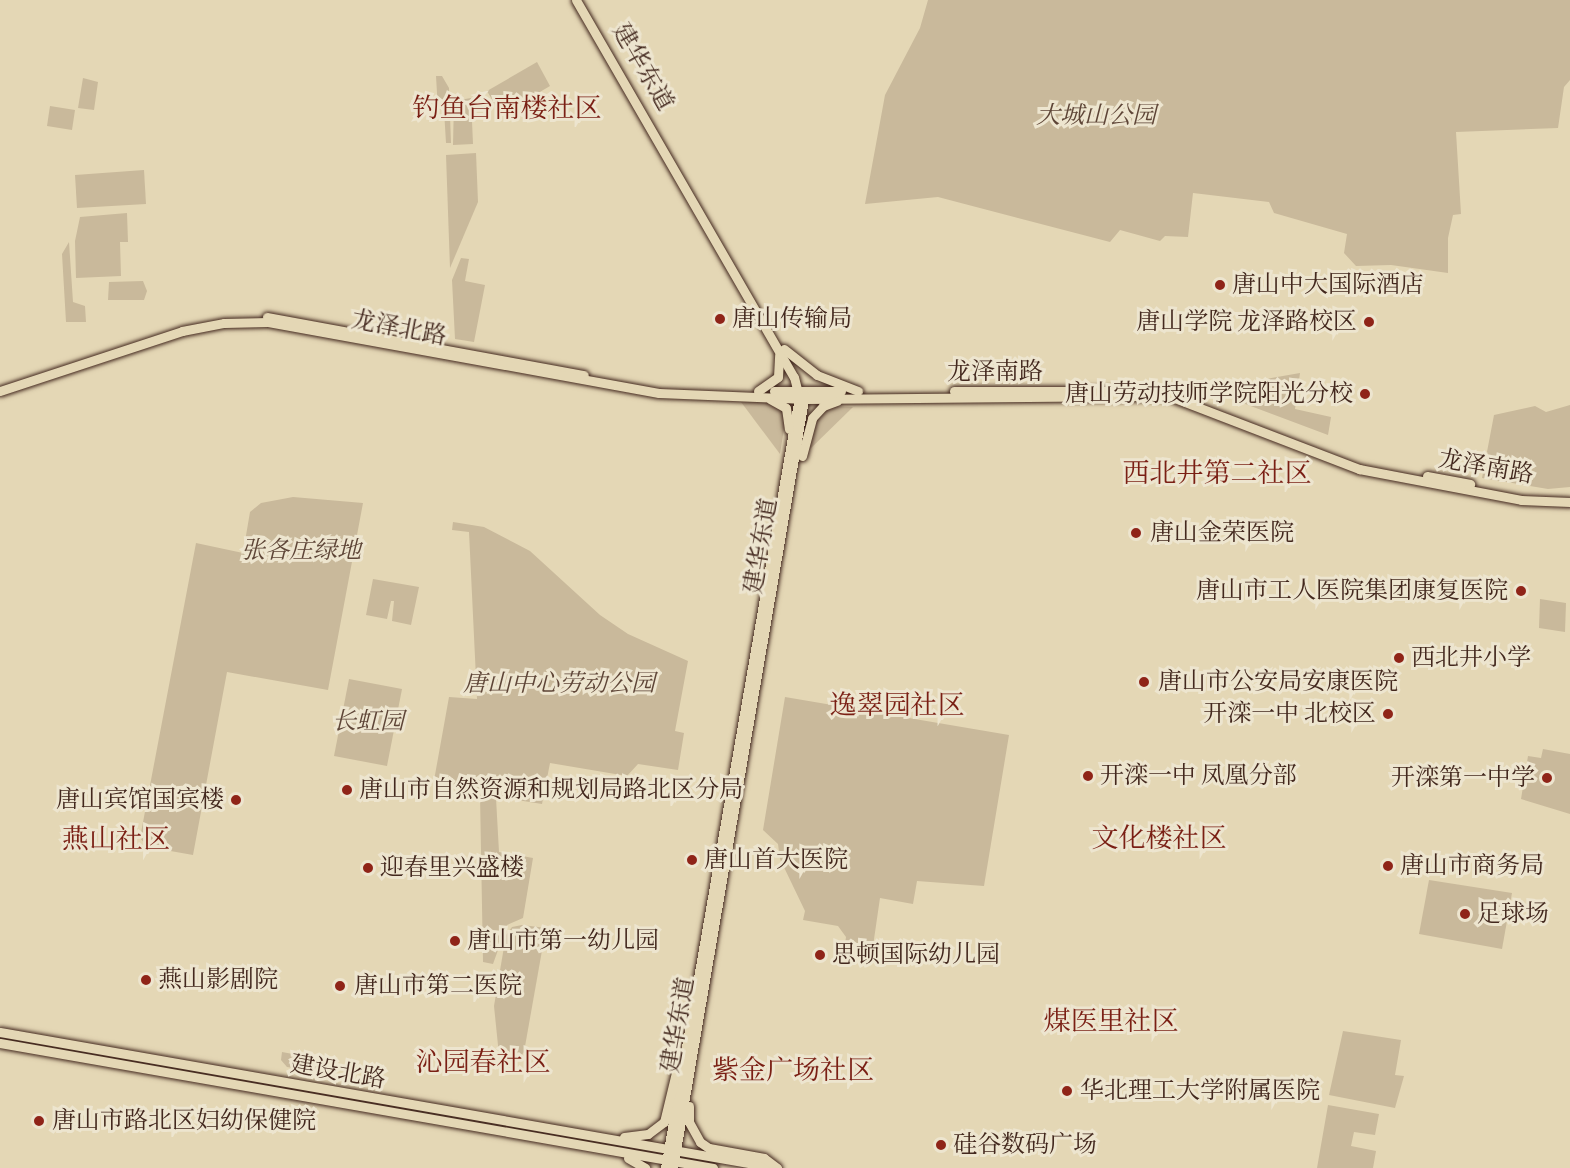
<!DOCTYPE html>
<html>
<head>
<meta charset="utf-8">
<style>
  body { margin:0 }
  #map { position:relative; width:1570px; height:1168px; overflow:hidden; background:#e4d7b5; font-family:Alegreya,"Noto Serif SC",serif }
  div>[style] { position:absolute }
  .green>* { inset:0; background:#c9b99b }
  .roads { filter:drop-shadow(0 0 2px #43281e) drop-shadow(0 0 2px #43281e) }
  .major>* { height:9px; margin:-4.5px; padding:0 4.5px; transform-origin:4.5px; border-radius:4.5px; background:#e4d7b5 }
  .dots>* { width:16px; height:16px; translate:-50% -50%; box-sizing:border-box; border:3px solid #ede5cf; border-radius:50% }
  span { translate:-50% -50%; white-space:nowrap; text-align:center; line-height:1.15; -webkit-text-stroke:6px #ede5cf; paint-order:stroke }
  .street-label { font-size:24px; color:#43281e }
  .park-label { font-size:24px; color:#5e4537; font-style:italic }
  .poi-label { font-size:24px; color:#43281e }
  .left { translate:0 -50%; text-align:left }
  .right { translate:-100% -50%; text-align:right }
  .quarter-label { font-size:27px; color:#7a1f14 }
</style>
</head>
<body>
<div id="map">
  <div class="green">
    <div style="clip-path:polygon(928px 0,1570px 0,1570px 80px,1564px 87px,1558px 128px,1456px 132px,1461px 214px,1453px 215px,1448px 238px,1448px 273px,1391px 265px,1356px 266px,1344px 253px,1347px 234px,1274px 213px,1269px 202px,1193px 193px,1188px 237px,1165px 236px,1160px 241px,1120px 230px,1110px 242px,938px 197px,865px 204px,885px 95px,920px 28px)"></div>
    <div style="clip-path:polygon(537px 62px,550px 86px,501px 115px,487px 91px)"></div>
    <div style="clip-path:polygon(436px 76px,442px 76px,449px 88px,451px 143px,446px 143px,444px 110px,438px 110px)"></div>
    <div style="clip-path:polygon(83px 78px,98px 82px,94px 110px,78px 108px)"></div>
    <div style="clip-path:polygon(471px 98px,473px 144px,453px 145px,454px 101px)"></div>
    <div style="clip-path:polygon(50px 106px,75px 110px,72px 130px,47px 126px)"></div>
    <div style="clip-path:polygon(476px 153px,478px 202px,450px 268px,446px 155px)"></div>
    <div style="clip-path:polygon(144px 170px,146px 204px,77px 208px,75px 175px)"></div>
    <div style="clip-path:polygon(127px 213px,128px 242px,120px 242px,121px 276px,76px 278px,75px 241px,80px 217px)"></div>
    <div style="clip-path:polygon(69px 242px,73px 302px,85px 306px,86px 322px,66px 322px,62px 254px)"></div>
    <div style="clip-path:polygon(461px 258px,469px 259px,465px 281px,485px 285px,474px 342px,455px 339px,452px 280px)"></div>
    <div style="clip-path:polygon(143px 281px,147px 291px,144px 300px,108px 300px,109px 282px)"></div>
    <div style="clip-path:polygon(1300px 373px,1295px 409px,1331px 417px,1328px 435px,1232px 399px,1244px 383px)"></div>
    <div style="clip-path:polygon(769px 401px,781px 408px,785px 422px,780px 454px,741px 402px)"></div>
    <div style="clip-path:polygon(1570px 405px,1570px 487px,1548px 489px,1482px 478px,1494px 415px,1535px 406px,1546px 412px)"></div>
    <div style="clip-path:polygon(832px 406px,853px 407px,809px 450px,813px 422px)"></div>
    <div style="clip-path:polygon(293px 497px,363px 503px,328px 690px,227px 672px,193px 855px,148px 847px,140px 838px,196px 543px,243px 553px,250px 512px,261px 503px)"></div>
    <div style="clip-path:polygon(453px 522px,484px 527px,530px 551px,600px 615px,628px 634px,688px 661px,675px 731px,684px 733px,678px 770px,638px 764px,627px 776px,550px 763px,542px 804px,433px 786px,449px 697px,477px 699px,469px 532px,452px 530px)"></div>
    <div style="clip-path:polygon(373px 579px,419px 587px,411px 625px,392px 621px,394px 601px,391px 601px,387px 619px,366px 615px)"></div>
    <div style="clip-path:polygon(1540px 599px,1566px 603px,1565px 632px,1539px 628px)"></div>
    <div style="clip-path:polygon(349px 679px,402px 689px,387px 766px,334px 756px)"></div>
    <div style="clip-path:polygon(785px 697px,1009px 735px,984px 886px,917px 881px,913px 904px,880px 898px,872px 953px,843px 958px,846px 937px,838px 926px,803px 920px,805px 911px,780px 859px,778px 844px,763px 830px)"></div>
    <div style="clip-path:polygon(1543px 749px,1570px 754px,1570px 814px,1521px 799px,1528px 756px,1541px 758px)"></div>
    <div style="clip-path:polygon(480px 795px,496px 798px,499px 852px,533px 858px,523px 918px,507px 925px,493px 964px,483px 962px)"></div>
    <div style="clip-path:polygon(1429px 880px,1512px 893px,1502px 949px,1419px 934px)"></div>
    <div style="clip-path:polygon(522px 925px,546px 928px,524px 1052px,519px 1059px,499px 1055px,494px 1006px,506px 935px,512px 927px)"></div>
    <div style="clip-path:polygon(1343px 1031px,1401px 1040px,1395px 1075px,1404px 1076px,1395px 1108px,1329px 1095px)"></div>
    <div style="clip-path:polygon(282px 1052px,325px 1060px,323px 1073px,287px 1067px,281px 1060px)"></div>
    <div style="clip-path:polygon(1328px 1105px,1379px 1114px,1375px 1135px,1354px 1132px,1351px 1146px,1376px 1151px,1373px 1168px,1317px 1168px)"></div>
  </div>
  <div class="roads">
    <div class="major">
      <div style="left:576px;top:0;width:435px;rotate:60deg"></div>
      <div style="left:794px;top:377px;width:21px;rotate:76deg"></div>
      <div style="left:799px;top:397px;width:783px;rotate:99.86deg"></div>
      <div style="left:267px;top:317px;width:322px;rotate:10.4deg"></div>
      <div style="left:784px;top:349px;width:42px;rotate:38.2deg"></div>
      <div style="left:817px;top:375px;width:44px;rotate:21.3deg"></div>
      <div style="left:0;top:391px;width:192px;rotate:-18.2deg"></div>
      <div style="left:182px;top:331px;width:43px;rotate:-10.8deg"></div>
      <div style="left:224px;top:323px;width:44px;rotate:-1.3deg"></div>
      <div style="left:268px;top:322px;width:397px;rotate:10.3deg"></div>
      <div style="left:659px;top:393px;width:147px;rotate:2.3deg"></div>
      <div style="left:806px;top:399px;width:363px;rotate:-0.5deg"></div>
      <div style="left:1169px;top:396px;width:204px;rotate:21deg"></div>
      <div style="left:1359px;top:469px;width:165px;rotate:10.8deg"></div>
      <div style="left:1521px;top:500px;width:49px;rotate:2.3deg"></div>
      <div style="left:758px;top:391px;width:24px;rotate:-35deg"></div>
      <div style="left:778px;top:377px;width:22px;rotate:-87deg"></div>
      <div style="left:774px;top:391px;width:67px"></div>
      <div style="left:954px;top:391px;width:175px"></div>
      <div style="left:770px;top:399px;width:18px;rotate:29deg"></div>
      <div style="left:786px;top:408px;width:21px;rotate:82deg"></div>
      <div style="left:802px;top:456px;width:39px;rotate:-75deg"></div>
      <div style="left:812px;top:418px;width:16px;rotate:-47deg"></div>
      <div style="left:823px;top:406px;width:15px;rotate:-20deg"></div>
      <div style="left:1427px;top:476px;width:44px;rotate:10.5deg"></div>
      <div style="left:0;top:1032px;width:789px;rotate:9.93deg"></div>
      <div style="left:0;top:1043px;width:724px;rotate:9.94deg"></div>
      <div style="left:689px;top:1106px;width:16px;rotate:90deg"></div>
      <div style="left:689px;top:1122px;width:23px;rotate:61deg"></div>
      <div style="left:700px;top:1142px;width:11px;rotate:34deg"></div>
      <div style="left:709px;top:1148px;width:56px;rotate:10.3deg"></div>
      <div style="left:764px;top:1158px;width:15px;rotate:37deg"></div>
      <div style="left:624px;top:1137px;width:24px;rotate:-7deg"></div>
      <div style="left:648px;top:1134px;width:20px;rotate:-37deg"></div>
      <div style="left:664px;top:1122px;width:64px;rotate:-76.4deg"></div>
      <div style="left:628px;top:1158px;width:20px;rotate:30deg"></div>
      <div style="left:673px;top:1168px;width:786px;rotate:-80.33deg"></div>
    </div>
  </div>
  <div class="dots">
    <div style="left:1220px;top:285px;background:#8f2418"></div>
    <div style="left:720px;top:319px;background:#8f2418"></div>
    <div style="left:1369px;top:322px;background:#8f2418"></div>
    <div style="left:1365px;top:394px;background:#8f2418"></div>
    <div style="left:1136px;top:533px;background:#8f2418"></div>
    <div style="left:1521px;top:591px;background:#8f2418"></div>
    <div style="left:1399px;top:658px;background:#8f2418"></div>
    <div style="left:1144px;top:682px;background:#8f2418"></div>
    <div style="left:1388px;top:714px;background:#8f2418"></div>
    <div style="left:1088px;top:776px;background:#8f2418"></div>
    <div style="left:1547px;top:778px;background:#8f2418"></div>
    <div style="left:347px;top:790px;background:#8f2418"></div>
    <div style="left:236px;top:800px;background:#8f2418"></div>
    <div style="left:692px;top:860px;background:#8f2418"></div>
    <div style="left:1388px;top:866px;background:#8f2418"></div>
    <div style="left:368px;top:868px;background:#8f2418"></div>
    <div style="left:1465px;top:914px;background:#8f2418"></div>
    <div style="left:455px;top:941px;background:#8f2418"></div>
    <div style="left:820px;top:955px;background:#8f2418"></div>
    <div style="left:146px;top:980px;background:#8f2418"></div>
    <div style="left:340px;top:986px;background:#8f2418"></div>
    <div style="left:1067px;top:1091px;background:#8f2418"></div>
    <div style="left:39px;top:1121px;background:#8f2418"></div>
    <div style="left:941px;top:1145px;background:#8f2418"></div>
  </div>
  <div class="street-label">
    <span style="left:643px;top:67px;rotate:60deg">建华东道</span>
    <span style="left:399px;top:328px;rotate:11deg">龙泽北路</span>
    <span style="left:995px;top:372px">龙泽南路</span>
    <span style="left:1486px;top:467px;rotate:10deg">龙泽南路</span>
    <span style="left:761px;top:546px;rotate:-80deg">建华东道</span>
    <span style="left:678px;top:1025px;rotate:-80deg">建华东道</span>
    <span style="left:338px;top:1072px;rotate:10deg">建设北路</span>
  </div>
  <div class="park-label">
    <span style="left:1096px;top:116px">大城山公园</span>
    <span style="left:301px;top:551px">张各庄绿地</span>
    <span style="left:559px;top:684px">唐山中心劳动公园</span>
    <span style="left:368px;top:722px">长虹园</span>
  </div>
  <div class="poi-label">
    <span class="left" style="left:1232px;top:285px">唐山中大国际酒店</span>
    <span class="left" style="left:732px;top:319px">唐山传输局</span>
    <span class="right" style="left:1357px;top:322px">唐山学院 龙泽路校区</span>
    <span class="right" style="left:1353px;top:394px">唐山劳动技师学院阳光分校</span>
    <span class="left" style="left:1150px;top:533px">唐山金荣医院</span>
    <span class="right" style="left:1508px;top:591px">唐山市工人医院集团康复医院</span>
    <span class="left" style="left:1411px;top:658px">西北井小学</span>
    <span class="left" style="left:1158px;top:682px">唐山市公安局安康医院</span>
    <span class="right" style="left:1376px;top:714px">开滦一中 北校区</span>
    <span class="left" style="left:1100px;top:776px">开滦一中 凤凰分部</span>
    <span class="right" style="left:1535px;top:778px">开滦第一中学</span>
    <span class="left" style="left:359px;top:790px">唐山市自然资源和规划局路北区分局</span>
    <span class="right" style="left:224px;top:800px">唐山宾馆国宾楼</span>
    <span class="left" style="left:704px;top:860px">唐山首大医院</span>
    <span class="left" style="left:1400px;top:866px">唐山市商务局</span>
    <span class="left" style="left:380px;top:868px">迎春里兴盛楼</span>
    <span class="left" style="left:1477px;top:914px">足球场</span>
    <span class="left" style="left:467px;top:941px">唐山市第一幼儿园</span>
    <span class="left" style="left:832px;top:955px">思顿国际幼儿园</span>
    <span class="left" style="left:158px;top:980px">燕山影剧院</span>
    <span class="left" style="left:354px;top:986px">唐山市第二医院</span>
    <span class="left" style="left:1080px;top:1091px">华北理工大学附属医院</span>
    <span class="left" style="left:52px;top:1121px">唐山市路北区妇幼保健院</span>
    <span class="left" style="left:953px;top:1145px">硅谷数码广场</span>
  </div>
  <div class="quarter-label">
    <span style="left:507px;top:109px">钓鱼台南楼社区</span>
    <span style="left:1217px;top:474px">西北井第二社区</span>
    <span style="left:897px;top:706px">逸翠园社区</span>
    <span style="left:1159px;top:839px">文化楼社区</span>
    <span style="left:116px;top:840px">燕山社区</span>
    <span style="left:1111px;top:1022px">煤医里社区</span>
    <span style="left:483px;top:1063px">沁园春社区</span>
    <span style="left:793px;top:1071px">紫金广场社区</span>
  </div>
</div>
</body>
</html>
